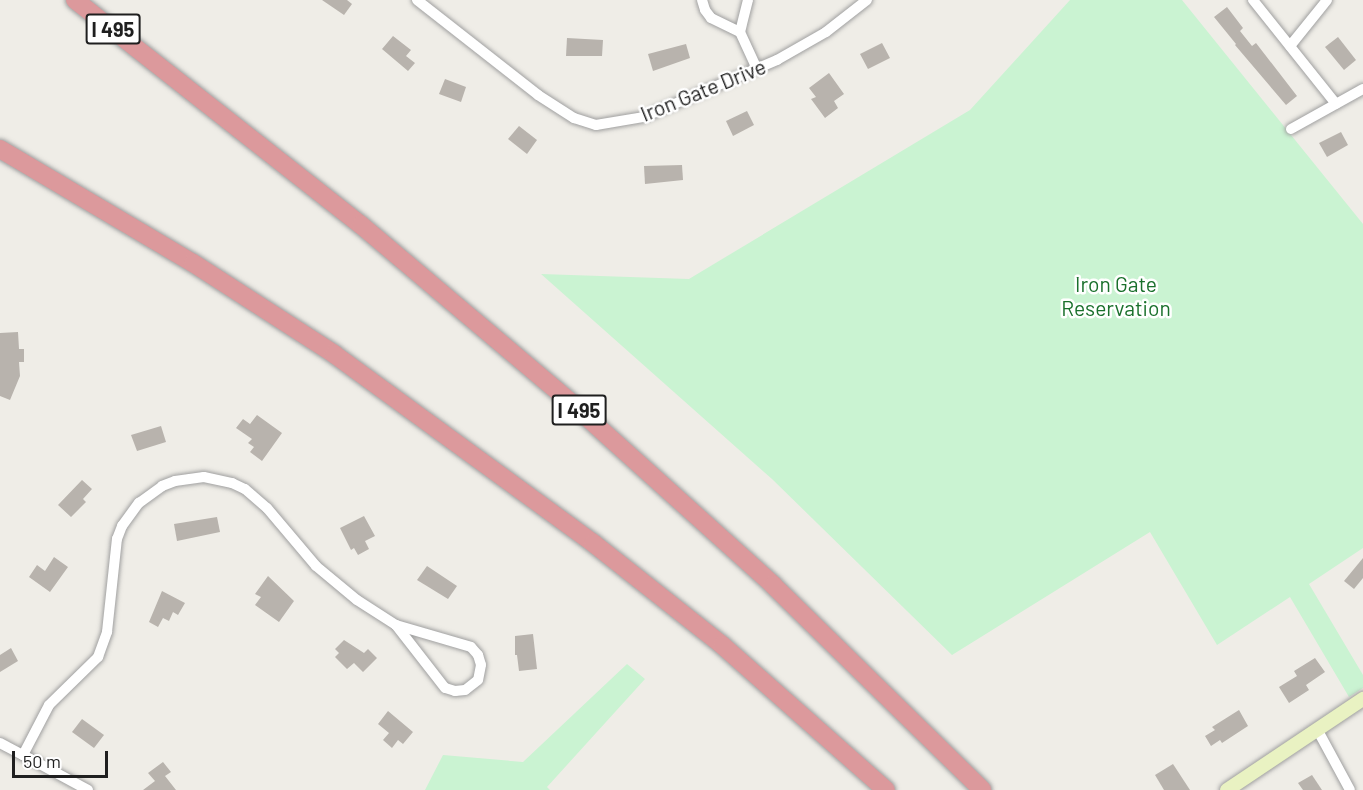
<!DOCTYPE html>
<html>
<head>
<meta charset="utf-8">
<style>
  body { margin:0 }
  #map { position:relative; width:1363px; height:790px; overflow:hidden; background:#efede7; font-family:Barlow,sans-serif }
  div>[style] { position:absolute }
  .park>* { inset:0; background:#caf3d2 }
  .building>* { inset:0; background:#b8b3ad }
  .roads { filter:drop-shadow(0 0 2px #a0a0a0) drop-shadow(0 0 2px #a0a0a0) }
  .street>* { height:10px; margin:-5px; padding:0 5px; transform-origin:5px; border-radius:5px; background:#fff }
  .secondary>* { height:14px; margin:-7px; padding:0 7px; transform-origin:7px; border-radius:7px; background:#e9f2c2 }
  .highway>* { height:18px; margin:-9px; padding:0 9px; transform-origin:9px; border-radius:9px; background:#dc999c }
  span { translate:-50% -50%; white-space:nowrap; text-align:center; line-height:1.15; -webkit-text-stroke:5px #fff; paint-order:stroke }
  .shield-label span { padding:2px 4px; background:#fff; border:2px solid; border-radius:4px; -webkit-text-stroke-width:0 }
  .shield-label { font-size:20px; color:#1f1f1f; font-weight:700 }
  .street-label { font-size:21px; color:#1f1f1f }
  .park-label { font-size:21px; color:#1a702c }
  .scale { position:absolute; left:12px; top:751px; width:96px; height:27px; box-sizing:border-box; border:3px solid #1f1f1f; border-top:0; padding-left:8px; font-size:18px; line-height:21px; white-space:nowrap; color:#1f1f1f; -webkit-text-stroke:4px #fff; paint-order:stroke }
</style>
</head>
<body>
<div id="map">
  <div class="park">
    <div style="clip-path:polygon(1070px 0,1182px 0,1363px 224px,1363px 548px,1309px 584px,1363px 675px,1363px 688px,1349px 697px,1290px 597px,1217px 645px,1150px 532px,952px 655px,772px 479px,541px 274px,689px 279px,970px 110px)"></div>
    <div style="clip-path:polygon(627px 664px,645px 679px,547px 787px,550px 790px,425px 790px,443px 755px,523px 762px)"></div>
  </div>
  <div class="building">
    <div style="clip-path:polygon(322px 0,347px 0,352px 4px,344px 15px)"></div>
    <div style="clip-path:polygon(1227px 7px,1243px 28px,1240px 31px,1252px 46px,1256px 43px,1297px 96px,1286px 105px,1235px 45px,1236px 44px,1214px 17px)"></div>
    <div style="clip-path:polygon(393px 36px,411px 50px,406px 56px,415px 63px,408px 71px,382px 49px)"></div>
    <div style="clip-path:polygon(1338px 37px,1356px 60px,1344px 70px,1325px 47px)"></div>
    <div style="clip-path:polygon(567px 38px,603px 40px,602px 56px,566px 56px)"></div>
    <div style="clip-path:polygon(882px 43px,890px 58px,868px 69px,860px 54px)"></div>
    <div style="clip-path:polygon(686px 44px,690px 58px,653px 71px,648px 54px)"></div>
    <div style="clip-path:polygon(829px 73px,844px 94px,834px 101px,838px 108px,825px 118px,811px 99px,816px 97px,809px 88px)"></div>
    <div style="clip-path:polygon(445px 79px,466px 87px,461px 102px,439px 94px)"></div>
    <div style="clip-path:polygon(747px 111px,754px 125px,733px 136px,726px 121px)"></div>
    <div style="clip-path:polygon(519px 126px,537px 140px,527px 154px,508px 139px)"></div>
    <div style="clip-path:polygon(1341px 132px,1348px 145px,1327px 157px,1319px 143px)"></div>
    <div style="clip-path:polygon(682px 165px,683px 180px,645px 184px,644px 166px)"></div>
    <div style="clip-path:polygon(18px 332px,19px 349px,24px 349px,24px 362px,19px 362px,20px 376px,10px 400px,0 396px,0 333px)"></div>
    <div style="clip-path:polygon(257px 415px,282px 433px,262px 461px,250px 452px,254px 447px,248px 443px,252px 439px,236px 428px,243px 419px,250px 424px)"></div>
    <div style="clip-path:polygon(161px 426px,166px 442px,137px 451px,131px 435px)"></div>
    <div style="clip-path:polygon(82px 480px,92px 489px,83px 499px,86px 502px,71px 517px,58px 505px)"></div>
    <div style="clip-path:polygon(364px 516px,375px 536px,365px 541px,369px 549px,358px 555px,354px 548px,351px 550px,340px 528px)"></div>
    <div style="clip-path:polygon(217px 517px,220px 532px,177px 541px,174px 524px)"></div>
    <div style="clip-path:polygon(54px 557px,68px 567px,50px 592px,29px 577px,37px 565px,45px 571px)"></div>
    <div style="clip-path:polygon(1363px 558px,1363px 578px,1354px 589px,1344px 581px)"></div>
    <div style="clip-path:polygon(427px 566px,457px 586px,448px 599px,417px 580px)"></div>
    <div style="clip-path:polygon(268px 576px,294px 601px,279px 622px,255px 605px,261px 597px,255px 594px)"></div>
    <div style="clip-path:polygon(162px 591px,185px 603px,178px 615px,173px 612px,169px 621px,163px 618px,158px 627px,149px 622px)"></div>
    <div style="clip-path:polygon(533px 634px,537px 669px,519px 671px,517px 655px,515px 655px,515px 636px)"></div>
    <div style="clip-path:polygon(344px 640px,364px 653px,368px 649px,377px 658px,363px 672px,354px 663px,347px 669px,335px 657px,339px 653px,335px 649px)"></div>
    <div style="clip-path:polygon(11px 648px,18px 661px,0 672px,0 655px)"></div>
    <div style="clip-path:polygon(1315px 658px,1325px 672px,1306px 685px,1309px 690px,1289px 703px,1279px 687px,1297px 676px,1294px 671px)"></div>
    <div style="clip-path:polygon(1239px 710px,1248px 726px,1222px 743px,1220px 740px,1211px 746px,1205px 736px,1215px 730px,1212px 727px)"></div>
    <div style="clip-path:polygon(388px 711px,413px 732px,403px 744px,398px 740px,392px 748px,383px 740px,389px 733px,378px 724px)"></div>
    <div style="clip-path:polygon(82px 719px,104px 735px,94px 748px,72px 732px)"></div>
    <div style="clip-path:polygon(163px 762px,171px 772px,165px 776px,176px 790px,143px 790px,155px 781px,148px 773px)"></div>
    <div style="clip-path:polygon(1173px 764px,1190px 790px,1164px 790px,1155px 775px)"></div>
    <div style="clip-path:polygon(1312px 775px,1322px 790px,1303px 790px,1298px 783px)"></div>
  </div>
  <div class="roads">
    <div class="street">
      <div style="left:417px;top:0;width:154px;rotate:38.1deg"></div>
      <div style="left:538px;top:95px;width:43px;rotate:32.6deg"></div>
      <div style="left:574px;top:118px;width:23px;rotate:18deg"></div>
      <div style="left:596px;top:125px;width:49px;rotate:-9.5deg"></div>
      <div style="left:644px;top:117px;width:145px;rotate:-23.2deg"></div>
      <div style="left:777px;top:60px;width:56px;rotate:-29.7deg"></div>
      <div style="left:826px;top:32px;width:52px;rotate:-38deg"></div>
      <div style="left:702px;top:0;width:10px;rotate:73deg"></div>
      <div style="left:705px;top:10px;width:10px;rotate:53deg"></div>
      <div style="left:711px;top:18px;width:32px;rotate:26deg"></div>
      <div style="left:740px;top:32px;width:41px;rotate:65.3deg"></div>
      <div style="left:1253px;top:0;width:133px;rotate:51.4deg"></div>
      <div style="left:740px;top:32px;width:33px;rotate:-76deg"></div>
      <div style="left:1290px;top:46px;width:59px;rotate:-51.2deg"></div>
      <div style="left:1291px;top:129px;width:82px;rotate:-29.1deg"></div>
      <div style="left:1317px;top:729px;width:69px;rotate:61.6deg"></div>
      <div style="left:0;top:743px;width:26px;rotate:28deg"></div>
      <div style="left:88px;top:790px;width:74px;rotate:-151.7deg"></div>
      <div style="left:23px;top:755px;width:56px;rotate:-62.5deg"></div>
      <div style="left:49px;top:705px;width:69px;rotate:-44.4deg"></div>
      <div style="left:98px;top:657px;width:27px;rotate:-70deg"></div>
      <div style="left:107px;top:632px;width:94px;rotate:-83.9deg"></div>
      <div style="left:117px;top:539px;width:14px;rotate:-69deg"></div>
      <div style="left:122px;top:526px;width:29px;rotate:-54deg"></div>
      <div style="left:139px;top:503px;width:29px;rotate:-36deg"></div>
      <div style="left:162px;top:486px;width:14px;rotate:-21deg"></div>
      <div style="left:175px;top:481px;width:29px;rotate:-8deg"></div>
      <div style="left:204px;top:477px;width:29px;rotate:12deg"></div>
      <div style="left:232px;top:483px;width:14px;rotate:25deg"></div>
      <div style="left:245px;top:489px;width:29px;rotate:41deg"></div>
      <div style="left:267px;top:508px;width:76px;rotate:49.8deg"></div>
      <div style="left:316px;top:566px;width:53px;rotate:39.7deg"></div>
      <div style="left:357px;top:600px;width:46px;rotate:32.7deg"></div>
      <div style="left:396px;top:625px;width:78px;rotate:16.3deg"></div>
      <div style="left:471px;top:647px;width:11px;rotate:49deg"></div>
      <div style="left:478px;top:655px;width:10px;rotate:73deg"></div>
      <div style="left:481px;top:665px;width:15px;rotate:101deg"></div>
      <div style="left:478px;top:680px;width:16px;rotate:142deg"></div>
      <div style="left:465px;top:690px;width:10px;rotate:174deg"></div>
      <div style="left:455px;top:691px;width:10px;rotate:-163deg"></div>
      <div style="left:445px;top:688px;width:80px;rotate:-127.9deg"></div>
    </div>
    <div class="secondary">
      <div style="left:1227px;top:790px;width:164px;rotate:-33.8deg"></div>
    </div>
    <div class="highway">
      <div style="left:75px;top:0;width:364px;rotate:38.2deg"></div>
      <div style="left:361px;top:225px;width:272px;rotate:40.2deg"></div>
      <div style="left:569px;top:401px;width:275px;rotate:42deg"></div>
      <div style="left:773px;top:585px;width:293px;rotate:44.4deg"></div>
      <div style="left:0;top:149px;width:224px;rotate:30.6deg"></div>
      <div style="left:193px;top:263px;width:168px;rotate:32.8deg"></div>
      <div style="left:334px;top:354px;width:321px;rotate:36.1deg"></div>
      <div style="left:593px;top:543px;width:164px;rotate:38.3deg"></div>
      <div style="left:722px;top:645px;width:219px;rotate:41.5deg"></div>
    </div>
  </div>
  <div class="shield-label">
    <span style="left:113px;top:29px">I 495</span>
    <span style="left:579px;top:410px">I 495</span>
  </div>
  <div class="street-label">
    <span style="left:703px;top:90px;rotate:-22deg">Iron Gate Drive</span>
  </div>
  <div class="park-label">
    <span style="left:1116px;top:296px">Iron Gate<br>Reservation</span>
  </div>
  <div class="scale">50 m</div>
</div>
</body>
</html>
